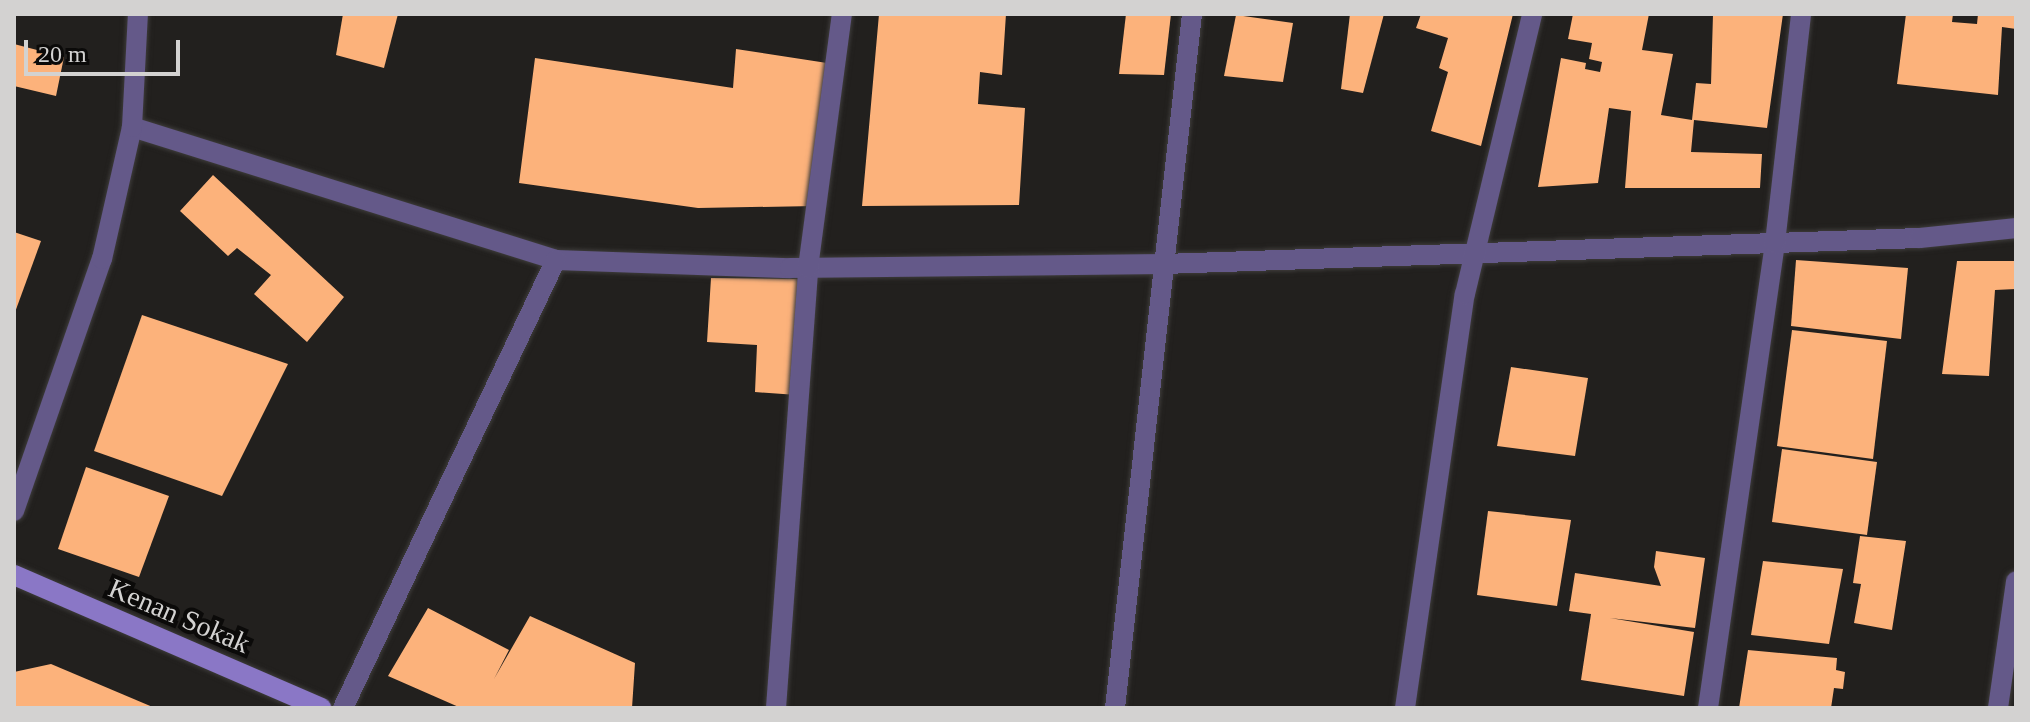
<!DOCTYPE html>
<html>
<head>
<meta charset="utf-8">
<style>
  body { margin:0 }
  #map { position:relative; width:2030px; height:722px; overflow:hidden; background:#22201e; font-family:"Times New Roman",serif }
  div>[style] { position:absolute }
  .building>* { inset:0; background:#fcb27b }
  .roads { filter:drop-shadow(0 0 2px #3e3c3b) drop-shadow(0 0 2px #3e3c3b) }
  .street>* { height:20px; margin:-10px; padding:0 10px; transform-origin:10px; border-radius:10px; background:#645989 }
  .secondary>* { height:20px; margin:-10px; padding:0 10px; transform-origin:10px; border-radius:10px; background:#8a77c6 }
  span { translate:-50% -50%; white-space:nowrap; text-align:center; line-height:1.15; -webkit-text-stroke:8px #0b0a09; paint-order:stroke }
  .street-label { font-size:28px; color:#d3d2d1 }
  .frame { position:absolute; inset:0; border:16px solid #d3d2d1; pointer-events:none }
  .scale { position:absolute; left:24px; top:40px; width:156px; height:36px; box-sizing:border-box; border:4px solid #d3d2d1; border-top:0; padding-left:10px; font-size:24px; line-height:28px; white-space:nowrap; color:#d3d2d1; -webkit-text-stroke:6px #0b0a09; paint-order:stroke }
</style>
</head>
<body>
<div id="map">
  <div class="building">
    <div style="clip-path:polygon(343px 14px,398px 14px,384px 68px,336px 55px)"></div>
    <div style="clip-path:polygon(879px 14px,1006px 14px,1002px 75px,980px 72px,978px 104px,1025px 108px,1019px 205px,862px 206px)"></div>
    <div style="clip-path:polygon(1126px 14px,1171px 14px,1164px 75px,1119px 74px)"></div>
    <div style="clip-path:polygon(1350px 14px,1384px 14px,1363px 93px,1341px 89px)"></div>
    <div style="clip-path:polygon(1421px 14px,1513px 14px,1481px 146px,1431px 131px,1448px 72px,1439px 68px,1448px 38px,1416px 28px)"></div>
    <div style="clip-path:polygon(1573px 14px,1649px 14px,1642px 50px,1673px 54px,1661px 115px,1692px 120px,1696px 83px,1711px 84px,1713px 14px,1783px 14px,1767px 128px,1694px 120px,1691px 152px,1762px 154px,1760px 188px,1625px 188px,1631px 111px,1609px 108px,1598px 183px,1538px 187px,1561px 58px,1586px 63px,1585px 69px,1600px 72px,1602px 62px,1589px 59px,1592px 43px,1568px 39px)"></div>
    <div style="clip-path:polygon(1906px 14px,1953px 14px,1952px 22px,1977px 24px,1978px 14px,2016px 14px,2016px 29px,2002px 27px,1998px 95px,1897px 84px)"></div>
    <div style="clip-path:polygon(1236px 15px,1293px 23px,1283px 82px,1224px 76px)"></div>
    <div style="clip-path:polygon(14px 44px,64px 57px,56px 96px,14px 86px)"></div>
    <div style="clip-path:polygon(736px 49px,827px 63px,815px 206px,698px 208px,519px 183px,535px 58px,733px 88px)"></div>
    <div style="clip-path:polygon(213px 175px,344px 297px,307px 342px,254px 294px,271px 275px,237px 248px,228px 256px,180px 211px)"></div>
    <div style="clip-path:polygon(14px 232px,41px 241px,14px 315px)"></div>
    <div style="clip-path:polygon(1796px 260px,1908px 268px,1901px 339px,1791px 326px)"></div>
    <div style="clip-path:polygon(1957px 261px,2016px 261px,2016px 289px,1995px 290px,1989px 376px,1942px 374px)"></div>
    <div style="clip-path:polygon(711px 278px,804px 279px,797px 395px,755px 392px,757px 345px,707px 342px)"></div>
    <div style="clip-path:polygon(142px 315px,288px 364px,222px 496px,94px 451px)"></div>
    <div style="clip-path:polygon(1792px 330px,1887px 341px,1873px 459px,1777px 446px)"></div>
    <div style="clip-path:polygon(1511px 367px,1588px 378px,1575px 456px,1497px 446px)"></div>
    <div style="clip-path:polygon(1782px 449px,1877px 462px,1867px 535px,1772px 522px)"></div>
    <div style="clip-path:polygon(86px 467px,169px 496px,139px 577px,58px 549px)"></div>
    <div style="clip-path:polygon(1488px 511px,1571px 520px,1557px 606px,1477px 595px)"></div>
    <div style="clip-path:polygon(1860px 536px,1906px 541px,1892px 630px,1854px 623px,1861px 584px,1853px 583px)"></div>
    <div style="clip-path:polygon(1656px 551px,1705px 558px,1695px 628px,1610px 618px,1694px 632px,1684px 696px,1581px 680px,1591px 614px,1569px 611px,1575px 573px,1661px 586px,1654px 567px)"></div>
    <div style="clip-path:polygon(1763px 561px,1843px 569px,1829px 644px,1751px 635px)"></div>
    <div style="clip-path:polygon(428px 608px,509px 650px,494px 679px,530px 616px,635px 663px,632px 708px,461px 708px,388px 676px)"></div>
    <div style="clip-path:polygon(1748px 650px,1837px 658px,1836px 670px,1845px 672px,1843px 689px,1834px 688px,1831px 708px,1739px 708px)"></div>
    <div style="clip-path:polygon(51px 664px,155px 708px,14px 708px,14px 672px)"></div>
  </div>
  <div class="roads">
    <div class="street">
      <div style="left:132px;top:127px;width:444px;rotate:17.4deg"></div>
      <div style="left:556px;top:260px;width:234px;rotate:2deg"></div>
      <div style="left:790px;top:268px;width:374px;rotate:-0.6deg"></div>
      <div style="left:1164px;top:264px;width:756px;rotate:-1.97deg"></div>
      <div style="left:1920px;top:238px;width:97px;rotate:-5.9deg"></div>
      <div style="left:14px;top:511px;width:267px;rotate:-70.8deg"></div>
      <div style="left:102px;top:259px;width:135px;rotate:-77.2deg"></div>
      <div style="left:132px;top:127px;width:113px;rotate:-87deg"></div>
      <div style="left:343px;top:708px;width:496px;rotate:-64.6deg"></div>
      <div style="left:776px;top:708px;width:441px;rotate:-85.8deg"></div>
      <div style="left:808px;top:268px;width:256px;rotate:-82.4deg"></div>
      <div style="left:1115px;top:708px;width:698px;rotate:-83.67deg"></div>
      <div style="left:1405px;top:708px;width:418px;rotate:-81.8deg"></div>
      <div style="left:1465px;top:294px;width:288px;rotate:-76.5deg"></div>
      <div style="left:1708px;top:708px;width:470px;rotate:-81.8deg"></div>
      <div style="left:1775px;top:243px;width:230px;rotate:-83.5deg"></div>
      <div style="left:1998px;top:708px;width:128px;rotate:-81.9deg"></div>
    </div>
    <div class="secondary">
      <div style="left:14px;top:575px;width:335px;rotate:23.4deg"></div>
    </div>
  </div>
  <div class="street-label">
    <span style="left:179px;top:616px;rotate:23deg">Kenan Sokak</span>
  </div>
  <div class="frame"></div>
  <div class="scale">20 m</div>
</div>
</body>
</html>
